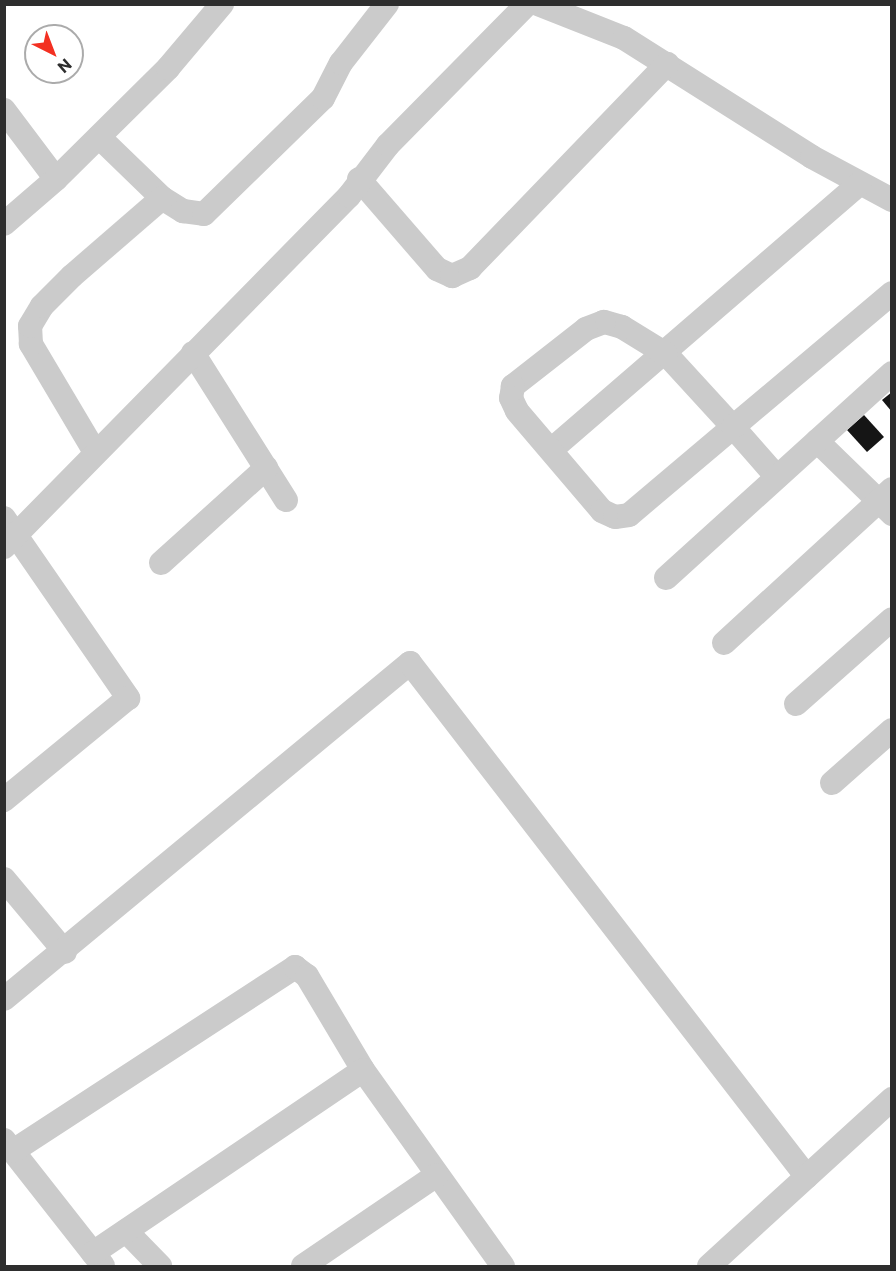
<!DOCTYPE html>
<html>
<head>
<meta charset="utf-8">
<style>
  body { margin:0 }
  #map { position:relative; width:896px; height:1271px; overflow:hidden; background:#fff; font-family:Commissioner,sans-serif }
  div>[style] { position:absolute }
  .building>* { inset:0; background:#151515 }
  .street>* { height:24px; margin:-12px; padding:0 12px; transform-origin:12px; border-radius:12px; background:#cbcbcb }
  span { translate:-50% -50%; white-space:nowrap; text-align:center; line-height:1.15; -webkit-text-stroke:6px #fff; paint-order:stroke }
  .frame { position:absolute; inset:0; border:6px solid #2e2e2e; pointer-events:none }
  .north { position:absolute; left:24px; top:24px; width:60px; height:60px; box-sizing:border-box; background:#fff; border:2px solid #ababab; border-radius:50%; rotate:138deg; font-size:16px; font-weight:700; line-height:24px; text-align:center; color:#2e2e2e }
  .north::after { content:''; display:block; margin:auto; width:21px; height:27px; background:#f33022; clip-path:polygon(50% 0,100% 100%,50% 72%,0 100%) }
</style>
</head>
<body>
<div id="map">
  <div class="building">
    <div style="clip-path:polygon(892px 392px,892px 412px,882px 400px)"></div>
    <div style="clip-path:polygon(864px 415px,884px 437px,867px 452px,847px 430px)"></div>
  </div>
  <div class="street">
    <div style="left:538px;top:4px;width:92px;rotate:21.6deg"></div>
    <div style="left:624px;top:38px;width:222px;rotate:32.3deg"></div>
    <div style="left:812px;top:157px;width:91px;rotate:28.3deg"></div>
    <div style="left:4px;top:110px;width:86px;rotate:53deg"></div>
    <div style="left:99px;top:137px;width:88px;rotate:44.1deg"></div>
    <div style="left:162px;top:198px;width:25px;rotate:32deg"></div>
    <div style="left:183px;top:211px;width:21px;rotate:8deg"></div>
    <div style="left:204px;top:214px;width:166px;rotate:-44.3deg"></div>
    <div style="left:323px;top:98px;width:39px;rotate:-63deg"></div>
    <div style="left:341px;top:63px;width:75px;rotate:-52.1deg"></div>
    <div style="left:359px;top:179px;width:119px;rotate:49.1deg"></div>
    <div style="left:437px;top:269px;width:17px;rotate:25deg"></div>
    <div style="left:452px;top:276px;width:20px;rotate:-24deg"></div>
    <div style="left:470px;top:268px;width:284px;rotate:-46deg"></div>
    <div style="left:4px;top:224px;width:69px;rotate:-40.9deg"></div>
    <div style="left:56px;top:179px;width:158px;rotate:-44.7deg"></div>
    <div style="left:168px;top:68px;width:84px;rotate:-49.8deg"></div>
    <div style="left:193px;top:353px;width:174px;rotate:57.7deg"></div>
    <div style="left:817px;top:441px;width:105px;rotate:44.2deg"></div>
    <div style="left:551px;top:450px;width:408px;rotate:-40.8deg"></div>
    <div style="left:95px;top:452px;width:126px;rotate:-120.7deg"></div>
    <div style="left:31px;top:344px;width:18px;rotate:-93deg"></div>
    <div style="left:30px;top:326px;width:23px;rotate:-59deg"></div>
    <div style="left:42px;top:306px;width:42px;rotate:-45deg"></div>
    <div style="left:72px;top:276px;width:119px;rotate:-40.9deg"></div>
    <div style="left:777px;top:477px;width:67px;rotate:-131.3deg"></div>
    <div style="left:733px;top:427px;width:99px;rotate:-132.5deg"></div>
    <div style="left:666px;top:354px;width:52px;rotate:-148.5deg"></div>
    <div style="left:622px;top:327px;width:19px;rotate:-164deg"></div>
    <div style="left:604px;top:322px;width:19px;rotate:159deg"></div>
    <div style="left:586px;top:329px;width:93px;rotate:142deg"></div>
    <div style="left:513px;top:386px;width:12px;rotate:99deg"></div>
    <div style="left:511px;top:398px;width:14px;rotate:65deg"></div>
    <div style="left:517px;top:411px;width:131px;rotate:49.6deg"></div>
    <div style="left:602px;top:511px;width:14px;rotate:25deg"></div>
    <div style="left:615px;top:517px;width:14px;rotate:-8deg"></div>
    <div style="left:629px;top:515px;width:136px;rotate:-40.2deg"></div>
    <div style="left:733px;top:427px;width:208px;rotate:-40.1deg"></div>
    <div style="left:4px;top:518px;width:219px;rotate:55.4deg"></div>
    <div style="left:128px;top:698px;width:161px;rotate:140.6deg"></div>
    <div style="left:4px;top:547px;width:492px;rotate:-45.5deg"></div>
    <div style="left:349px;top:196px;width:64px;rotate:-52.6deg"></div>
    <div style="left:388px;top:145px;width:198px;rotate:-45.4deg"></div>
    <div style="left:161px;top:563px;width:142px;rotate:-42.1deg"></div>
    <div style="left:666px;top:578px;width:305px;rotate:-42.2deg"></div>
    <div style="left:724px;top:643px;width:228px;rotate:-42.5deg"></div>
    <div style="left:796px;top:704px;width:128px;rotate:-41.5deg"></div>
    <div style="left:832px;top:783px;width:80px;rotate:-41.5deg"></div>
    <div style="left:4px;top:879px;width:95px;rotate:50.1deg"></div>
    <div style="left:4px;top:999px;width:527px;rotate:-39.61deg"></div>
    <div style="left:410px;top:663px;width:649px;rotate:52.32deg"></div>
    <div style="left:4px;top:1140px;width:160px;rotate:51.8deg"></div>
    <div style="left:13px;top:1151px;width:337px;rotate:-33.1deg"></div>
    <div style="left:295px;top:967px;width:15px;rotate:37deg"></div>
    <div style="left:307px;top:976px;width:109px;rotate:59.2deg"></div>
    <div style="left:363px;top:1070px;width:241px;rotate:54.5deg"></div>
    <div style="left:126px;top:1231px;width:49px;rotate:45.8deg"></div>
    <div style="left:93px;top:1253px;width:326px;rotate:-34.1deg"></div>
    <div style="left:303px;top:1266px;width:162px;rotate:-34.2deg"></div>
    <div style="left:709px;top:1266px;width:248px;rotate:-42.4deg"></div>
  </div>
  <div class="frame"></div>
  <div class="north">N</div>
</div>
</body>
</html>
